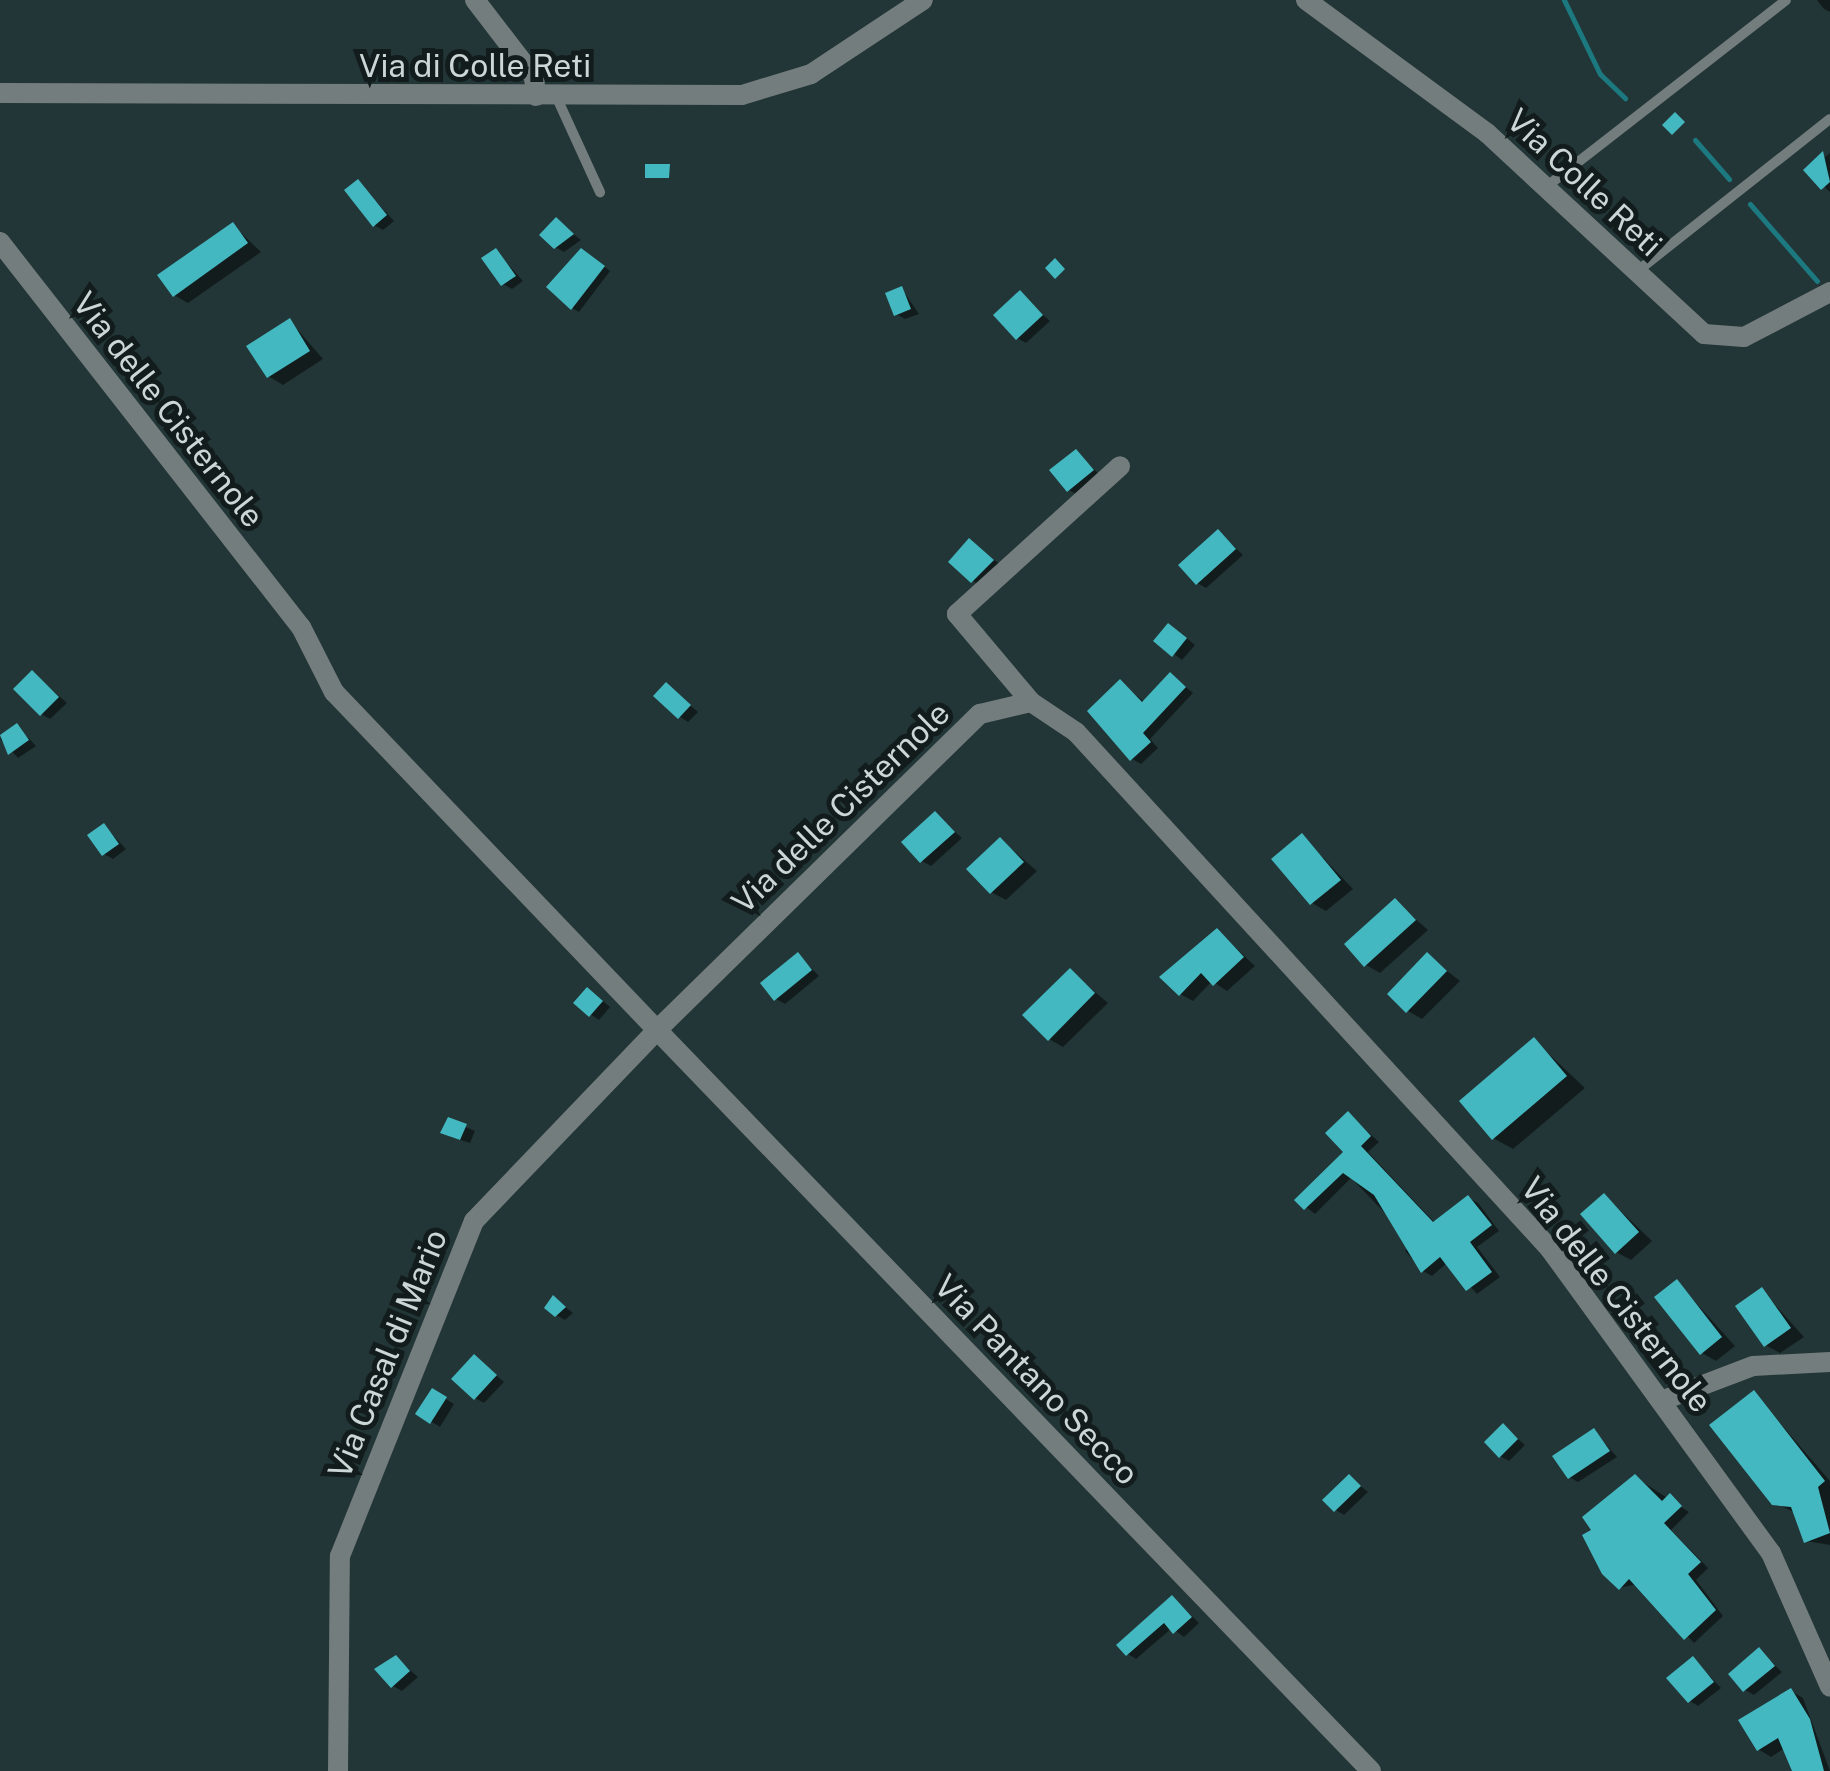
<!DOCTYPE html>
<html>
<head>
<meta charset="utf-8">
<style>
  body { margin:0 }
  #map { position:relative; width:1830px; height:1771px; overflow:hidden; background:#233637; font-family:"Public Sans",sans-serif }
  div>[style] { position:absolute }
  .shadow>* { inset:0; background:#0007 }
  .stream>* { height:5px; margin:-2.5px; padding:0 2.5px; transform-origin:2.5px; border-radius:2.5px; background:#1c797f }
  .building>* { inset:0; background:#44b8c0 }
  .service>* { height:10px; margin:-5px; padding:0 5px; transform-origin:5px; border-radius:5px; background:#747d7e }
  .minor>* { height:20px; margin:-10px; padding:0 10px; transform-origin:10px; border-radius:10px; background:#747d7e }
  span { translate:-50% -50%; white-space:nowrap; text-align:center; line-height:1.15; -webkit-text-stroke:10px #131c1c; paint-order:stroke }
  .street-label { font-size:32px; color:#cbd6d7 }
</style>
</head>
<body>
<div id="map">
  <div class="shadow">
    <div style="clip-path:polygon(1817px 0,1830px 0,1830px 12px,1824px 9px)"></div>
    <div style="clip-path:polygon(1830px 153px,1830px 192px,1807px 171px)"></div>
    <div style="clip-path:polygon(358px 182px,394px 221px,383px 230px,374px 225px)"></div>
    <div style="clip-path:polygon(556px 220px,581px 240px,564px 252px,555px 247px)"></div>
    <div style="clip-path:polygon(233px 225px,261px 252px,188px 303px,174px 295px)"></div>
    <div style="clip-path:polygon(496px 251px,523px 281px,512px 289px,503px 284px)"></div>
    <div style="clip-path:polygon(589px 255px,610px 271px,579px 312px,572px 308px)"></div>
    <div style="clip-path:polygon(902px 289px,919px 314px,905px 319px,896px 314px)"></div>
    <div style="clip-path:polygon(1020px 294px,1050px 321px,1026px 343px,1017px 338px)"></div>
    <div style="clip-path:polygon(290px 321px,323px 359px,283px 385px,268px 376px)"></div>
    <div style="clip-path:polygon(1076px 452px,1101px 476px,1078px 495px,1069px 490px)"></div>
    <div style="clip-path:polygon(1219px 532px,1243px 555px,1206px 588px,1197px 583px)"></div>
    <div style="clip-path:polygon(970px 541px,1002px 566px,981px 586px,973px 581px)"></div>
    <div style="clip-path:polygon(1178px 631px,1195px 645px,1182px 660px,1174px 654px)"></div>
    <div style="clip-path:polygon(33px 673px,67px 703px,50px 719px,41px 714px)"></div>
    <div style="clip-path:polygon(1171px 675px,1193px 693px,1150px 739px,1158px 748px,1141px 764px,1132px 759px,1121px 682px,1145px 703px)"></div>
    <div style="clip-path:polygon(667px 685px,698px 712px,688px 722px,680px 717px)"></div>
    <div style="clip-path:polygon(17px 726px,36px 746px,18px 758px,0 739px)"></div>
    <div style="clip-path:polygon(935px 814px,962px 838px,931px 866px,922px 861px)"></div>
    <div style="clip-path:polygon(104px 826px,126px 849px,113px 859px,104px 854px)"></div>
    <div style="clip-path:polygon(1302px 836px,1353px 889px,1326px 911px,1312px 903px)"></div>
    <div style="clip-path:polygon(1001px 840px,1037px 871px,1006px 900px,991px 892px)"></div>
    <div style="clip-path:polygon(1395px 901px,1428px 930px,1380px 973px,1366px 965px)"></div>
    <div style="clip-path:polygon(1218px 931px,1255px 966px,1227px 991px,1212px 981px,1193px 1001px,1180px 994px)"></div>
    <div style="clip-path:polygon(798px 955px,819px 976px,785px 1004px,776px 999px)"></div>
    <div style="clip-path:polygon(1428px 956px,1460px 981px,1422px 1019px,1408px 1011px)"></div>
    <div style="clip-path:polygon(1070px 971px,1108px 1003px,1063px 1047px,1049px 1039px)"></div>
    <div style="clip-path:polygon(596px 995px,610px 1007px,599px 1020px,590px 1014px)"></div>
    <div style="clip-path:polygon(1534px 1040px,1585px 1088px,1513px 1149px,1493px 1138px)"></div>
    <div style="clip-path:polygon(1348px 1114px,1379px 1142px,1368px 1152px,1435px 1223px,1469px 1198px,1478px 1203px,1499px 1231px,1477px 1247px,1500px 1277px,1477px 1294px,1448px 1262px,1432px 1276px,1423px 1271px,1405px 1251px,1414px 1243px,1351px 1178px,1315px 1214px,1297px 1200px,1347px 1152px)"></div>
    <div style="clip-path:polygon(449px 1120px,475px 1131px,470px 1143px,451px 1137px)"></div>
    <div style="clip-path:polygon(1605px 1196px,1652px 1241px,1631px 1260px,1616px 1252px)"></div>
    <div style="clip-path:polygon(1677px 1282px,1735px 1346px,1716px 1361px,1702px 1353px)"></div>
    <div style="clip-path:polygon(1762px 1290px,1804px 1337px,1780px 1353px,1765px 1345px)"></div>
    <div style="clip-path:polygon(554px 1298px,573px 1313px,565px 1320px,556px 1315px)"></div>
    <div style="clip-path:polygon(475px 1357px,504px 1382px,484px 1403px,475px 1398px)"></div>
    <div style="clip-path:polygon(433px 1391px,454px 1404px,440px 1427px,418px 1413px)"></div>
    <div style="clip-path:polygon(1754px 1393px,1830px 1481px,1830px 1545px,1806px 1541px,1796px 1513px,1774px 1503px)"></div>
    <div style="clip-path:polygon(1503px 1426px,1525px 1445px,1509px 1461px,1500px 1456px)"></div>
    <div style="clip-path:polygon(1594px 1431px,1617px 1457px,1578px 1482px,1569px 1477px)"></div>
    <div style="clip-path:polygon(1349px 1477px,1368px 1492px,1344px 1515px,1336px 1510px)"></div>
    <div style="clip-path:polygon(1635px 1477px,1689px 1512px,1671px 1530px,1708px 1568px,1696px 1580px,1723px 1616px,1694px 1643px,1637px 1584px,1620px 1588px,1594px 1531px)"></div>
    <div style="clip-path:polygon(1173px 1598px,1199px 1623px,1184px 1637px,1172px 1628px,1136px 1659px,1128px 1654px)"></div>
    <div style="clip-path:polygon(1759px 1650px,1782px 1672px,1754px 1695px,1745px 1690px)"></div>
    <div style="clip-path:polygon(396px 1658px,418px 1677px,402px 1691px,393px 1686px)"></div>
    <div style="clip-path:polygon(1693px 1659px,1721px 1688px,1698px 1706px,1690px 1701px)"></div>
    <div style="clip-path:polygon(1791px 1691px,1803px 1698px,1830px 1771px,1794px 1771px,1785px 1748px,1771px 1757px,1758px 1749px)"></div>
  </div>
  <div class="stream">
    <div style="left:1564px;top:0;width:82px;rotate:64.1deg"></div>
    <div style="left:1600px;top:74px;width:35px;rotate:44deg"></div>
    <div style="left:1695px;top:140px;width:52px;rotate:48.9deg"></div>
    <div style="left:1750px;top:204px;width:102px;rotate:49deg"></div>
  </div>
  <div class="building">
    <div style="clip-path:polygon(1675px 112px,1685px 122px,1672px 135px,1662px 125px)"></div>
    <div style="clip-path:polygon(1823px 151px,1830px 182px,1821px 190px,1803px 170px)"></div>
    <div style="clip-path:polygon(645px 164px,670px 164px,669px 178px,645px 178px)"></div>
    <div style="clip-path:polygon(358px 179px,387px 215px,373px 227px,344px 190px)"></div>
    <div style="clip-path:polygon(556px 217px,574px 234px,554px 249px,539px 235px)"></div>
    <div style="clip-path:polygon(233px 222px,248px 243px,173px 297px,157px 275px)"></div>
    <div style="clip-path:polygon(496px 248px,516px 276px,501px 286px,481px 258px)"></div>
    <div style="clip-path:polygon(581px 248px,605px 266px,571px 310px,546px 287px)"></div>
    <div style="clip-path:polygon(1055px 258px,1065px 269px,1055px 279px,1045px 268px)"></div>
    <div style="clip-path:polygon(902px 286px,911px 309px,894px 316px,885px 293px)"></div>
    <div style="clip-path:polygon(1020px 290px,1043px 315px,1016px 340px,993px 315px)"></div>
    <div style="clip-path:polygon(290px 318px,310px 351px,267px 378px,246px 346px)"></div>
    <div style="clip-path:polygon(1076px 449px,1094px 470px,1067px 492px,1049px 470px)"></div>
    <div style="clip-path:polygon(1218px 529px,1236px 549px,1196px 585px,1178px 565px)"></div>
    <div style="clip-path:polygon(969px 538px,994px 560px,971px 583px,948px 562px)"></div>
    <div style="clip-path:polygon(1168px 623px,1187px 638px,1172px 657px,1153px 641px)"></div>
    <div style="clip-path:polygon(32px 670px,59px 697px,40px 716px,13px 689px)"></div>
    <div style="clip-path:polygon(1170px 672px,1186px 687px,1143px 733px,1151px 742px,1130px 761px,1087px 711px,1120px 679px,1142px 702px)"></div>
    <div style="clip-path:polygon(666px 682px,691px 705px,678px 719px,653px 696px)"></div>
    <div style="clip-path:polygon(17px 723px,29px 740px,8px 755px,0 735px)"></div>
    <div style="clip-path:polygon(935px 811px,955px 832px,920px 863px,901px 842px)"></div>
    <div style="clip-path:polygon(104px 823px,119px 844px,102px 856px,87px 835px)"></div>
    <div style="clip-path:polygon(1302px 833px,1341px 880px,1310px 905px,1271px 859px)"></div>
    <div style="clip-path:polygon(1000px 837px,1024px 862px,990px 894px,966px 869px)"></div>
    <div style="clip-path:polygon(1395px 898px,1416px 920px,1364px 967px,1344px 944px)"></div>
    <div style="clip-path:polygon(1217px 928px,1244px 957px,1213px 986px,1201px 973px,1179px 996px,1159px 977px)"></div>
    <div style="clip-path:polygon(798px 952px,812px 970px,774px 1001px,760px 983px)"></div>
    <div style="clip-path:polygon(1427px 952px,1447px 971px,1406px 1013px,1387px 994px)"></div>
    <div style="clip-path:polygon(1070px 968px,1095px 993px,1048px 1041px,1022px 1015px)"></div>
    <div style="clip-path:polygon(587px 987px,603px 1001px,589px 1017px,573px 1003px)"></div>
    <div style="clip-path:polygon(1534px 1037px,1567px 1076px,1492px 1140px,1459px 1101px)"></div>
    <div style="clip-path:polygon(1348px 1111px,1371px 1136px,1361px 1146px,1433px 1222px,1468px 1195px,1492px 1225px,1470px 1242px,1492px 1272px,1466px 1291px,1440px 1257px,1421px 1273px,1374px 1195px,1343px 1173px,1304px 1210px,1294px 1200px,1343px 1152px,1325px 1133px)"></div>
    <div style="clip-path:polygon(448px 1117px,467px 1124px,460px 1140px,440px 1133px)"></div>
    <div style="clip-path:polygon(1604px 1193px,1639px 1232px,1615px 1254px,1580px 1214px)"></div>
    <div style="clip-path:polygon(1677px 1279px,1722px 1337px,1700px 1355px,1654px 1297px)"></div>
    <div style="clip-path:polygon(1762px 1287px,1791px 1328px,1764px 1347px,1735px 1306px)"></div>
    <div style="clip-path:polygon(553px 1295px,566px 1307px,555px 1317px,544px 1308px)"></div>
    <div style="clip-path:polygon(474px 1354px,497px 1375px,474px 1400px,451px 1379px)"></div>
    <div style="clip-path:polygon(432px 1388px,447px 1397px,430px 1424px,415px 1414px)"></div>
    <div style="clip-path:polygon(1754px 1390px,1825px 1481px,1818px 1487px,1830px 1533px,1804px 1543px,1791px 1507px,1772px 1505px,1709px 1425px)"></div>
    <div style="clip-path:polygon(1503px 1423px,1518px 1439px,1499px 1458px,1484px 1442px)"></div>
    <div style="clip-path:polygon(1594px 1428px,1610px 1451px,1568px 1479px,1552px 1456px)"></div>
    <div style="clip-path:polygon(1349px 1474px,1361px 1486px,1334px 1512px,1322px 1500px)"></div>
    <div style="clip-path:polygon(1635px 1474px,1662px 1501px,1670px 1493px,1682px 1506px,1664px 1523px,1701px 1562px,1688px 1574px,1716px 1610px,1684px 1640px,1629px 1579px,1619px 1590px,1602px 1574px,1582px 1535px,1591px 1530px,1582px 1517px)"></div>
    <div style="clip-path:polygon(1172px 1595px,1192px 1617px,1173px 1634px,1164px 1623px,1126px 1656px,1116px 1645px)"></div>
    <div style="clip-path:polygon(1759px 1647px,1775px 1666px,1743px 1692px,1728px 1674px)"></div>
    <div style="clip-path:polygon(396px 1655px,410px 1671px,391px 1688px,374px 1669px)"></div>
    <div style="clip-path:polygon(1693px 1656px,1714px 1682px,1688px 1703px,1666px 1678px)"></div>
    <div style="clip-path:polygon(1791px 1688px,1810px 1719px,1824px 1771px,1792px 1771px,1778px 1738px,1757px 1751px,1738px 1720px)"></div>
  </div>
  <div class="service">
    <div style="left:556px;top:96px;width:106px;rotate:65.4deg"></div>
    <div style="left:1546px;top:187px;width:304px;rotate:-37.9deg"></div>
    <div style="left:1635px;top:273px;width:248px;rotate:-38.3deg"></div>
  </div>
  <div class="minor">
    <div style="left:475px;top:0;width:97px;rotate:52.5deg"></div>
    <div style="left:534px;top:77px;width:19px;rotate:84deg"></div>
    <div style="left:1306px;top:0;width:225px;rotate:36.3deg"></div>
    <div style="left:1487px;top:133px;width:296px;rotate:42.8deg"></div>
    <div style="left:1704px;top:334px;width:40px;rotate:4.3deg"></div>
    <div style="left:1744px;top:337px;width:97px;rotate:-27.6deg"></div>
    <div style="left:0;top:93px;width:742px;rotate:0.15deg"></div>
    <div style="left:742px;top:95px;width:72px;rotate:-16.9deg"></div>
    <div style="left:811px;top:74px;width:134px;rotate:-33.5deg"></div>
    <div style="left:0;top:242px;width:489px;rotate:52deg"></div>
    <div style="left:301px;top:627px;width:73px;rotate:63.1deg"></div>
    <div style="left:334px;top:692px;width:468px;rotate:46.3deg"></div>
    <div style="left:657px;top:1030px;width:452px;rotate:-44.4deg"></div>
    <div style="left:980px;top:714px;width:52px;rotate:-13.2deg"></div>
    <div style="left:1031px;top:702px;width:54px;rotate:33.7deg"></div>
    <div style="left:1076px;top:732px;width:701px;rotate:47.48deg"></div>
    <div style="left:1550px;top:1249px;width:376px;rotate:54deg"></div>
    <div style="left:1771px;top:1553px;width:146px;rotate:66.2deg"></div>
    <div style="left:1031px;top:702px;width:115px;rotate:-130.1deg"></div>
    <div style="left:957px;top:614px;width:220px;rotate:-42.2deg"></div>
    <div style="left:1661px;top:1401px;width:98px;rotate:-20.8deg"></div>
    <div style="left:1753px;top:1366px;width:77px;rotate:-3deg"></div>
    <div style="left:338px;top:1771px;width:215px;rotate:-89.5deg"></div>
    <div style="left:340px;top:1556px;width:361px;rotate:-68.2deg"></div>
    <div style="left:474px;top:1221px;width:265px;rotate:-46.2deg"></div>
    <div style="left:657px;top:1030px;width:1029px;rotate:46.06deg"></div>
  </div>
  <div class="street-label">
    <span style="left:475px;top:66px">Via di Colle Reti</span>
    <span style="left:1584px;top:183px;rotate:43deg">Via Colle Reti</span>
    <span style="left:168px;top:410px;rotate:52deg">Via delle Cisternole</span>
    <span style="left:841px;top:808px;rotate:-44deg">Via delle Cisternole</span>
    <span style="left:1616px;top:1295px;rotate:52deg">Via delle Cisternole</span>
    <span style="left:388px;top:1354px;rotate:-68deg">Via Casal di Mario</span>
    <span style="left:1036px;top:1380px;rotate:46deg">Via Pantano Secco</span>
  </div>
</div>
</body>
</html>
